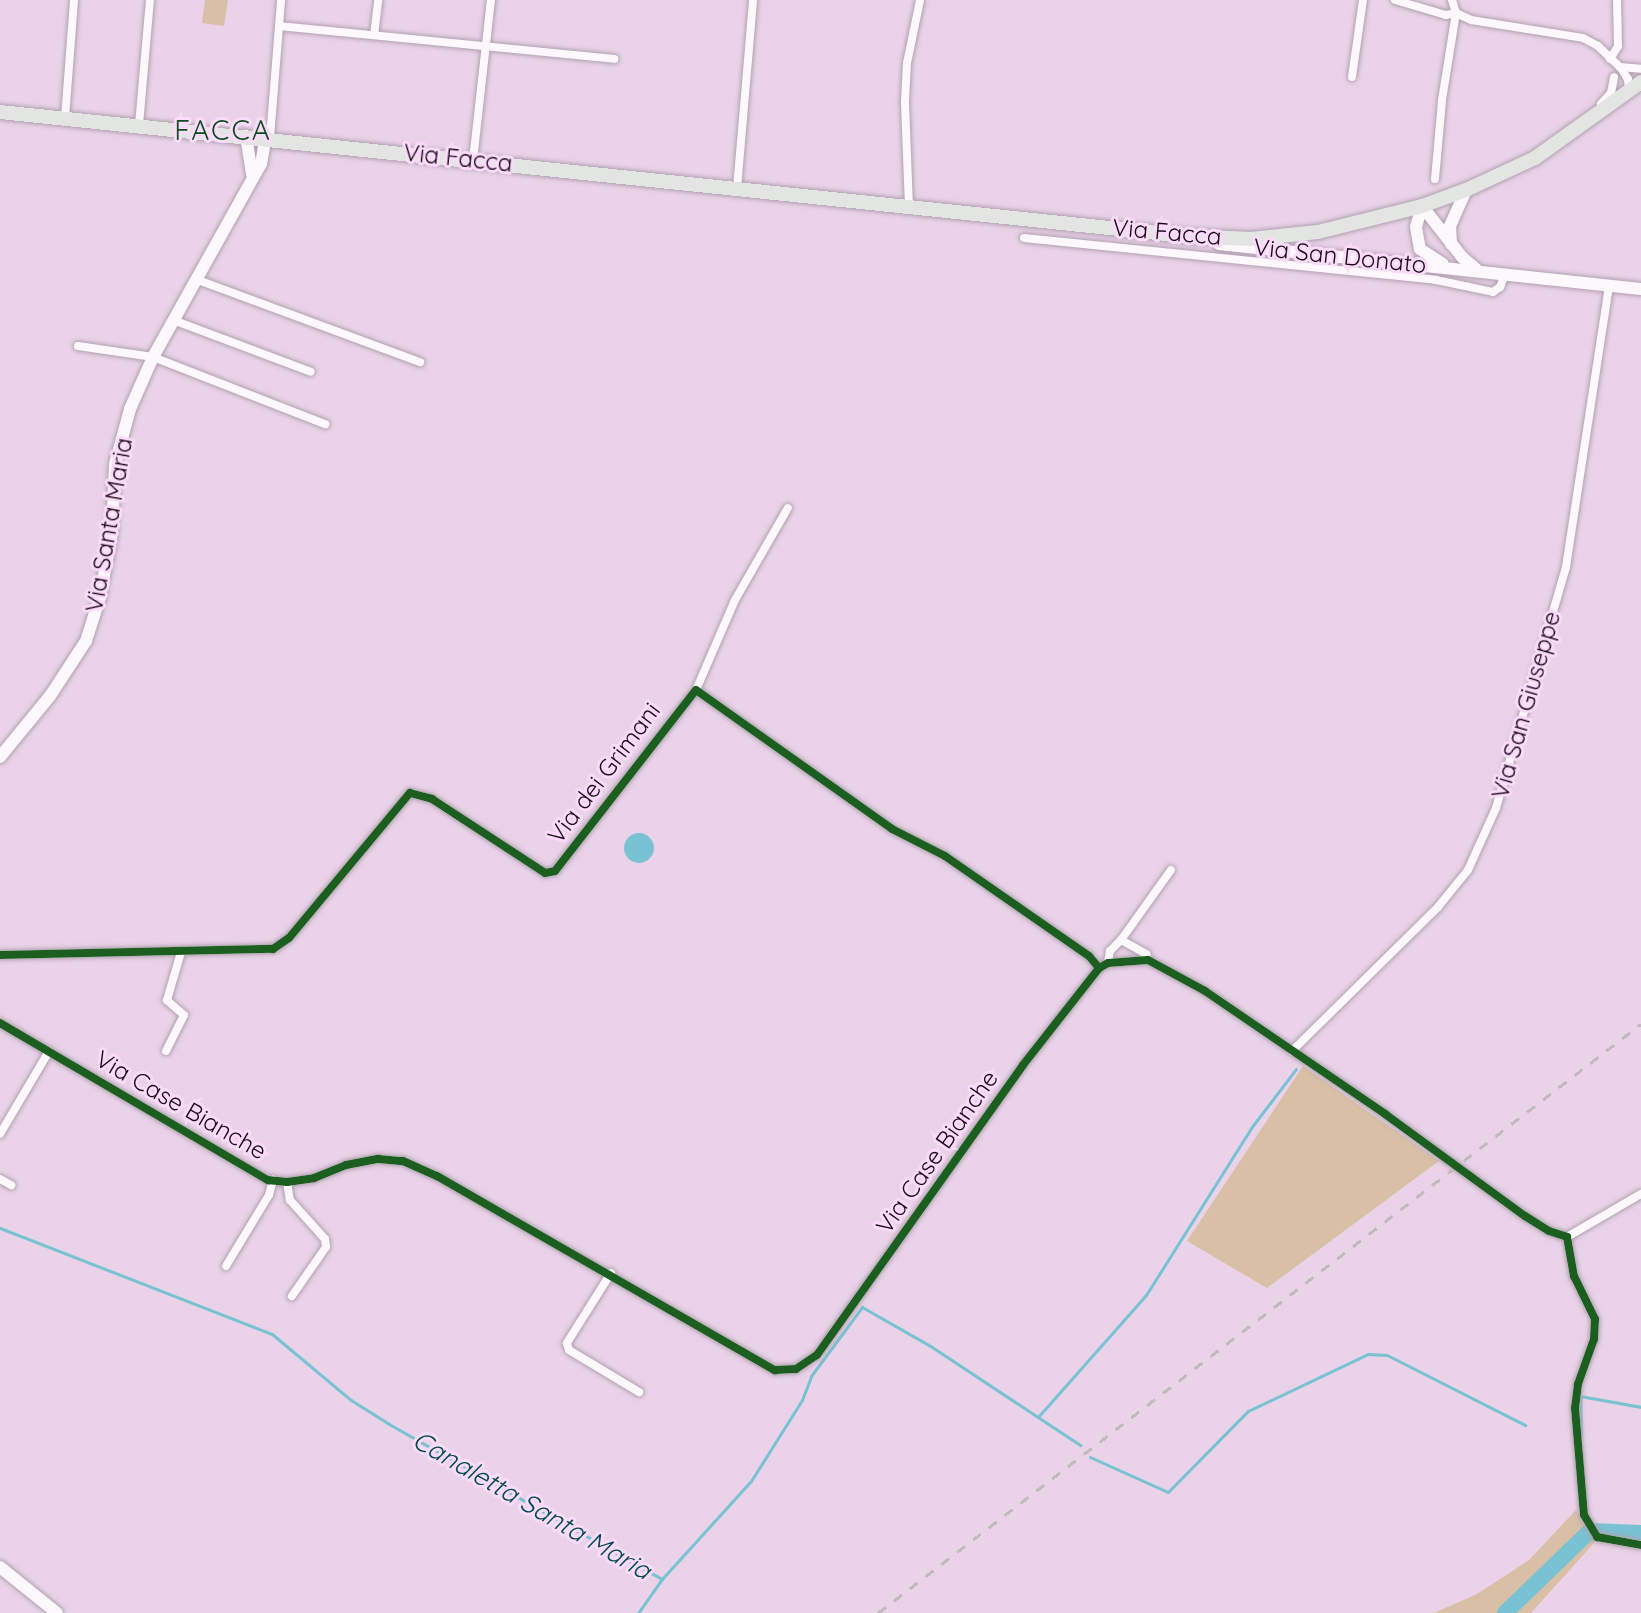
<!DOCTYPE html>
<html>
<head>
<meta charset="utf-8">
<style>
  body { margin:0 }
  #map { position:relative; width:1641px; height:1613px; overflow:hidden; background:#ead3e9; font-family:Quicksand,sans-serif }
  div>[style] { position:absolute }
  .green>* { inset:0; background:#d8bfa6 }
  .water>* { inset:0; background:#79c2d3 }
  .round { border-radius:50% }
  .stream>* { height:3px; margin:-1.5px; padding:0 1.5px; transform-origin:1.5px; border-radius:1.5px; background:#79c2d3 }
  .river>* { height:16px; margin:-8px; padding:0 8px; transform-origin:8px; border-radius:8px; background:#79c2d3 }
  .roads { filter:drop-shadow(0 0 2px #b2a1b1) drop-shadow(0 0 2px #b2a1b1) }
  .street>* { height:8px; margin:-4px; padding:0 4px; transform-origin:4px; border-radius:4px; background:#fcf8fc }
  .secondary>* { height:12px; margin:-6px; padding:0 6px; transform-origin:6px; border-radius:6px; background:#fcf8fc }
  .primary>* { height:14px; margin:-7px; padding:0 7px; transform-origin:7px; border-radius:7px; background:#e3e5e3 }
  .rail>* { height:3px; margin-top:-1.5px; transform-origin:0; background:repeating-linear-gradient(90deg,#c0babf 0 10px,transparent 0 20px) }
  .cycleway>* { height:8px; margin:-4px; padding:0 4px; transform-origin:4px; border-radius:4px; background:#1b5e20 }
  span { translate:-50% -50%; white-space:nowrap; text-align:center; line-height:1.15; -webkit-text-stroke:6px #fcdafa; paint-order:stroke }
  .street-label { font-size:24px; color:#190c19 }
  .water-label { font-size:26px; color:#004a52; font-style:italic }
  .quarter-label { font-size:28px; color:#0b4c1c; letter-spacing:2px }
</style>
</head>
<body>
<div id="map">
  <div class="green">
    <div style="clip-path:polygon(205px 0,228px 0,224px 26px,202px 23px)"></div>
    <div style="clip-path:polygon(1303px 1066px,1439px 1161px,1267px 1288px,1187px 1241px)"></div>
    <div style="clip-path:polygon(1576px 1510px,1595px 1542px,1531px 1613px,1434px 1613px,1477px 1594px,1529px 1560px)"></div>
  </div>
  <div class="water">
    <div class="round" style="left:624px;top:833px;width:30px;height:30px"></div>
  </div>
  <div class="stream">
    <div style="left:0;top:1228px;width:292px;rotate:21.3deg"></div>
    <div style="left:272px;top:1334px;width:103px;rotate:39.9deg"></div>
    <div style="left:351px;top:1400px;width:45px;rotate:32.3deg"></div>
    <div style="left:389px;top:1424px;width:314px;rotate:29.6deg"></div>
    <div style="left:662px;top:1579px;width:132px;rotate:-47.8deg"></div>
    <div style="left:751px;top:1481px;width:96px;rotate:-57.8deg"></div>
    <div style="left:802px;top:1400px;width:26px;rotate:-69deg"></div>
    <div style="left:811px;top:1376px;width:86px;rotate:-53.5deg"></div>
    <div style="left:862px;top:1307px;width:81px;rotate:29.7deg"></div>
    <div style="left:932px;top:1347px;width:178px;rotate:33.5deg"></div>
    <div style="left:1038px;top:1417px;width:163px;rotate:-48.5deg"></div>
    <div style="left:1146px;top:1295px;width:197px;rotate:-57.8deg"></div>
    <div style="left:1251px;top:1128px;width:74px;rotate:-52.7deg"></div>
    <div style="left:1581px;top:1435px;width:39px;rotate:-91deg"></div>
    <div style="left:1580px;top:1396px;width:62px;rotate:10.2deg"></div>
    <div style="left:1090px;top:1457px;width:85px;rotate:24.2deg"></div>
    <div style="left:1168px;top:1492px;width:114px;rotate:-45.4deg"></div>
    <div style="left:1248px;top:1411px;width:133px;rotate:-25.4deg"></div>
    <div style="left:1368px;top:1354px;width:19px;rotate:3deg"></div>
    <div style="left:1387px;top:1355px;width:155px;rotate:26.9deg"></div>
    <div style="left:638px;top:1613px;width:42px;rotate:-54.8deg"></div>
  </div>
  <div class="river">
    <div style="left:1505px;top:1613px;width:118px;rotate:-44deg"></div>
    <div style="left:1590px;top:1531px;width:51px;rotate:2.2deg"></div>
  </div>
  <div class="roads">
    <div class="street">
      <div style="left:1395px;top:0;width:53px;rotate:16.4deg"></div>
      <div style="left:1446px;top:15px;width:10px;rotate:-11deg"></div>
      <div style="left:1456px;top:13px;width:17px;rotate:25deg"></div>
      <div style="left:1471px;top:20px;width:113px;rotate:9.1deg"></div>
      <div style="left:1583px;top:38px;width:17px;rotate:28deg"></div>
      <div style="left:1598px;top:46px;width:32px;rotate:44deg"></div>
      <div style="left:1621px;top:68px;width:13px;rotate:58deg"></div>
      <div style="left:1628px;top:79px;width:12px;rotate:85deg"></div>
      <div style="left:279px;top:26px;width:337px;rotate:5.6deg"></div>
      <div style="left:374px;top:35px;width:35px;rotate:-83deg"></div>
      <div style="left:1610px;top:59px;width:15px;rotate:-58deg"></div>
      <div style="left:1618px;top:46px;width:46px;rotate:-91.2deg"></div>
      <div style="left:1620px;top:67px;width:21px;rotate:5deg"></div>
      <div style="left:1352px;top:77px;width:78px;rotate:-81.9deg"></div>
      <div style="left:1601px;top:104px;width:15px;rotate:-48deg"></div>
      <div style="left:1611px;top:93px;width:16px;rotate:-79deg"></div>
      <div style="left:65px;top:118px;width:118px;rotate:-85.6deg"></div>
      <div style="left:139px;top:125px;width:125px;rotate:-85deg"></div>
      <div style="left:270px;top:138px;width:138px;rotate:-85.4deg"></div>
      <div style="left:473px;top:160px;width:161px;rotate:-83.6deg"></div>
      <div style="left:1435px;top:179px;width:79px;rotate:-84.9deg"></div>
      <div style="left:1442px;top:100px;width:88px;rotate:-80.9deg"></div>
      <div style="left:1456px;top:13px;width:14px;rotate:-107deg"></div>
      <div style="left:737px;top:188px;width:189px;rotate:-85.1deg"></div>
      <div style="left:909px;top:207px;width:106px;rotate:-92.2deg"></div>
      <div style="left:905px;top:101px;width:38px;rotate:-87deg"></div>
      <div style="left:907px;top:63px;width:64px;rotate:-78.3deg"></div>
      <div style="left:1024px;top:238px;width:414px;rotate:5.8deg"></div>
      <div style="left:1436px;top:280px;width:58px;rotate:11.9deg"></div>
      <div style="left:1493px;top:292px;width:9px;rotate:-36deg"></div>
      <div style="left:1500px;top:287px;width:14px;rotate:-69deg"></div>
      <div style="left:198px;top:280px;width:237px;rotate:20.3deg"></div>
      <div style="left:173px;top:320px;width:147px;rotate:20.6deg"></div>
      <div style="left:78px;top:346px;width:76px;rotate:8.3deg"></div>
      <div style="left:153px;top:357px;width:185px;rotate:21.3deg"></div>
      <div style="left:696px;top:690px;width:98px;rotate:-66.6deg"></div>
      <div style="left:735px;top:600px;width:106px;rotate:-60.1deg"></div>
      <div style="left:1121px;top:940px;width:86px;rotate:-54.5deg"></div>
      <div style="left:0;top:955px;width:273px;rotate:-1.3deg"></div>
      <div style="left:273px;top:949px;width:19px;rotate:-35deg"></div>
      <div style="left:289px;top:938px;width:189px;rotate:-50.2deg"></div>
      <div style="left:410px;top:793px;width:23px;rotate:15deg"></div>
      <div style="left:432px;top:799px;width:135px;rotate:33.2deg"></div>
      <div style="left:545px;top:873px;width:10px;rotate:-11deg"></div>
      <div style="left:555px;top:871px;width:229px;rotate:-52.1deg"></div>
      <div style="left:696px;top:690px;width:240px;rotate:35.3deg"></div>
      <div style="left:892px;top:829px;width:59px;rotate:27deg"></div>
      <div style="left:945px;top:856px;width:175px;rotate:34.8deg"></div>
      <div style="left:1089px;top:956px;width:16px;rotate:50deg"></div>
      <div style="left:1108px;top:963px;width:12px;rotate:-81deg"></div>
      <div style="left:1110px;top:951px;width:16px;rotate:-45deg"></div>
      <div style="left:1121px;top:940px;width:29px;rotate:29deg"></div>
      <div style="left:1146px;top:954px;width:6px;rotate:72deg"></div>
      <div style="left:0;top:1023px;width:311px;rotate:30.4deg"></div>
      <div style="left:268px;top:1180px;width:19px;rotate:6deg"></div>
      <div style="left:287px;top:1182px;width:27px;rotate:-8deg"></div>
      <div style="left:314px;top:1178px;width:35px;rotate:-22deg"></div>
      <div style="left:346px;top:1165px;width:33px;rotate:-11deg"></div>
      <div style="left:378px;top:1159px;width:25px;rotate:5deg"></div>
      <div style="left:403px;top:1161px;width:37px;rotate:24deg"></div>
      <div style="left:437px;top:1176px;width:390px;rotate:29.9deg"></div>
      <div style="left:775px;top:1370px;width:21px;rotate:-3deg"></div>
      <div style="left:796px;top:1369px;width:25px;rotate:-34deg"></div>
      <div style="left:817px;top:1355px;width:356px;rotate:-54.6deg"></div>
      <div style="left:1023px;top:1065px;width:123px;rotate:-51.9deg"></div>
      <div style="left:1099px;top:968px;width:10px;rotate:-29deg"></div>
      <div style="left:1108px;top:963px;width:40px;rotate:-4.3deg"></div>
      <div style="left:1148px;top:960px;width:65px;rotate:28.5deg"></div>
      <div style="left:1205px;top:991px;width:218px;rotate:34.3deg"></div>
      <div style="left:1385px;top:1114px;width:173px;rotate:36.1deg"></div>
      <div style="left:1525px;top:1216px;width:28px;rotate:32deg"></div>
      <div style="left:1549px;top:1231px;width:19px;rotate:18deg"></div>
      <div style="left:1567px;top:1237px;width:40px;rotate:80deg"></div>
      <div style="left:1574px;top:1276px;width:48px;rotate:64deg"></div>
      <div style="left:1595px;top:1319px;width:20px;rotate:93deg"></div>
      <div style="left:1594px;top:1339px;width:48px;rotate:109.6deg"></div>
      <div style="left:1578px;top:1384px;width:24px;rotate:97deg"></div>
      <div style="left:1575px;top:1408px;width:107px;rotate:85.2deg"></div>
      <div style="left:1584px;top:1515px;width:26px;rotate:59deg"></div>
      <div style="left:1597px;top:1537px;width:45px;rotate:10.3deg"></div>
      <div style="left:166px;top:1051px;width:40px;rotate:-63.4deg"></div>
      <div style="left:184px;top:1015px;width:23px;rotate:-139deg"></div>
      <div style="left:167px;top:1000px;width:50px;rotate:-73.7deg"></div>
      <div style="left:1292px;top:1051px;width:205px;rotate:-44.6deg"></div>
      <div style="left:1438px;top:907px;width:48px;rotate:-51deg"></div>
      <div style="left:1468px;top:870px;width:68px;rotate:-65.7deg"></div>
      <div style="left:1496px;top:808px;width:251px;rotate:-73.8deg"></div>
      <div style="left:1566px;top:567px;width:285px;rotate:-81.3deg"></div>
      <div style="left:0;top:1134px;width:96px;rotate:-59.4deg"></div>
      <div style="left:0;top:1179px;width:13px;rotate:29deg"></div>
      <div style="left:287px;top:1182px;width:18px;rotate:81deg"></div>
      <div style="left:290px;top:1200px;width:52px;rotate:48.1deg"></div>
      <div style="left:325px;top:1239px;width:8px;rotate:83deg"></div>
      <div style="left:326px;top:1247px;width:60px;rotate:124.8deg"></div>
      <div style="left:1567px;top:1237px;width:86px;rotate:-30.2deg"></div>
      <div style="left:226px;top:1266px;width:83px;rotate:-58.8deg"></div>
      <div style="left:269px;top:1195px;width:16px;rotate:-75deg"></div>
      <div style="left:611px;top:1273px;width:83px;rotate:122.2deg"></div>
      <div style="left:567px;top:1343px;width:7px;rotate:74deg"></div>
      <div style="left:569px;top:1350px;width:82px;rotate:31deg"></div>
    </div>
    <div class="secondary">
      <div style="left:246px;top:136px;width:38px;rotate:81deg"></div>
      <div style="left:1422px;top:206px;width:65px;rotate:51.9deg"></div>
      <div style="left:1462px;top:257px;width:20px;rotate:41deg"></div>
      <div style="left:1422px;top:206px;width:22px;rotate:106deg"></div>
      <div style="left:1416px;top:227px;width:22px;rotate:80deg"></div>
      <div style="left:1420px;top:249px;width:27px;rotate:33deg"></div>
      <div style="left:1219px;top:244px;width:424px;rotate:6.1deg"></div>
      <div style="left:1451px;top:244px;width:18px;rotate:-93deg"></div>
      <div style="left:1450px;top:226px;width:39px;rotate:-66deg"></div>
      <div style="left:0;top:757px;width:79px;rotate:-50.7deg"></div>
      <div style="left:50px;top:696px;width:66px;rotate:-56.8deg"></div>
      <div style="left:86px;top:641px;width:46px;rotate:-72.3deg"></div>
      <div style="left:100px;top:597px;width:66px;rotate:-79.5deg"></div>
      <div style="left:112px;top:532px;width:68px;rotate:-87.5deg"></div>
      <div style="left:115px;top:464px;width:57px;rotate:-74.7deg"></div>
      <div style="left:130px;top:409px;width:57px;rotate:-66.1deg"></div>
      <div style="left:153px;top:357px;width:221px;rotate:-60.8deg"></div>
      <div style="left:261px;top:164px;width:27px;rotate:-80deg"></div>
      <div style="left:0;top:1567px;width:73px;rotate:38.9deg"></div>
    </div>
    <div class="primary">
      <div style="left:0;top:112px;width:1191px;rotate:5.97deg"></div>
      <div style="left:1185px;top:236px;width:66px;rotate:2.6deg"></div>
      <div style="left:1251px;top:239px;width:67px;rotate:-6deg"></div>
      <div style="left:1318px;top:232px;width:107px;rotate:-14deg"></div>
      <div style="left:1422px;top:206px;width:47px;rotate:-20deg"></div>
      <div style="left:1466px;top:190px;width:76px;rotate:-24.9deg"></div>
      <div style="left:1535px;top:158px;width:130px;rotate:-35.6deg"></div>
    </div>
  </div>
  <div class="rail">
    <div style="left:878px;top:1613px;width:964px;rotate:-37.67deg"></div>
  </div>
  <div class="cycleway">
    <div style="left:0;top:955px;width:273px;rotate:-1.3deg"></div>
    <div style="left:273px;top:949px;width:19px;rotate:-35deg"></div>
    <div style="left:289px;top:938px;width:189px;rotate:-50.2deg"></div>
    <div style="left:410px;top:793px;width:23px;rotate:15deg"></div>
    <div style="left:432px;top:799px;width:135px;rotate:33.2deg"></div>
    <div style="left:545px;top:873px;width:10px;rotate:-11deg"></div>
    <div style="left:555px;top:871px;width:229px;rotate:-52.1deg"></div>
    <div style="left:696px;top:690px;width:240px;rotate:35.3deg"></div>
    <div style="left:892px;top:829px;width:59px;rotate:27deg"></div>
    <div style="left:945px;top:856px;width:175px;rotate:34.8deg"></div>
    <div style="left:1089px;top:956px;width:16px;rotate:50deg"></div>
    <div style="left:0;top:1023px;width:311px;rotate:30.4deg"></div>
    <div style="left:268px;top:1180px;width:19px;rotate:6deg"></div>
    <div style="left:287px;top:1182px;width:27px;rotate:-8deg"></div>
    <div style="left:314px;top:1178px;width:35px;rotate:-22deg"></div>
    <div style="left:346px;top:1165px;width:33px;rotate:-11deg"></div>
    <div style="left:378px;top:1159px;width:25px;rotate:5deg"></div>
    <div style="left:403px;top:1161px;width:37px;rotate:24deg"></div>
    <div style="left:437px;top:1176px;width:390px;rotate:29.9deg"></div>
    <div style="left:775px;top:1370px;width:21px;rotate:-3deg"></div>
    <div style="left:796px;top:1369px;width:25px;rotate:-34deg"></div>
    <div style="left:817px;top:1355px;width:356px;rotate:-54.6deg"></div>
    <div style="left:1023px;top:1065px;width:123px;rotate:-51.9deg"></div>
    <div style="left:1099px;top:968px;width:10px;rotate:-29deg"></div>
    <div style="left:1108px;top:963px;width:40px;rotate:-4.3deg"></div>
    <div style="left:1148px;top:960px;width:65px;rotate:28.5deg"></div>
    <div style="left:1205px;top:991px;width:218px;rotate:34.3deg"></div>
    <div style="left:1385px;top:1114px;width:173px;rotate:36.1deg"></div>
    <div style="left:1525px;top:1216px;width:28px;rotate:32deg"></div>
    <div style="left:1549px;top:1231px;width:19px;rotate:18deg"></div>
    <div style="left:1567px;top:1237px;width:40px;rotate:80deg"></div>
    <div style="left:1574px;top:1276px;width:48px;rotate:64deg"></div>
    <div style="left:1595px;top:1319px;width:20px;rotate:93deg"></div>
    <div style="left:1594px;top:1339px;width:48px;rotate:109.6deg"></div>
    <div style="left:1578px;top:1384px;width:24px;rotate:97deg"></div>
    <div style="left:1575px;top:1408px;width:107px;rotate:85.2deg"></div>
    <div style="left:1584px;top:1515px;width:26px;rotate:59deg"></div>
    <div style="left:1597px;top:1537px;width:45px;rotate:10.3deg"></div>
  </div>
  <div class="street-label">
    <span style="left:458px;top:158px;rotate:6deg">Via Facca</span>
    <span style="left:1167px;top:232px;rotate:5deg">Via Facca</span>
    <span style="left:1340px;top:256px;rotate:6deg">Via San Donato</span>
    <span style="left:109px;top:525px;rotate:-80deg">Via Santa Maria</span>
    <span style="left:1526px;top:705px;rotate:-74deg">Via San Giuseppe</span>
    <span style="left:604px;top:773px;rotate:-53deg">Via dei Grimani</span>
    <span style="left:181px;top:1105px;rotate:30deg">Via Case Bianche</span>
    <span style="left:937px;top:1152px;rotate:-55deg">Via Case Bianche</span>
  </div>
  <div class="water-label">
    <span style="left:532px;top:1505px;rotate:30deg">Canaletta Santa Maria</span>
  </div>
  <div class="quarter-label">
    <span style="left:223px;top:130px">FACCA</span>
  </div>
</div>
</body>
</html>
